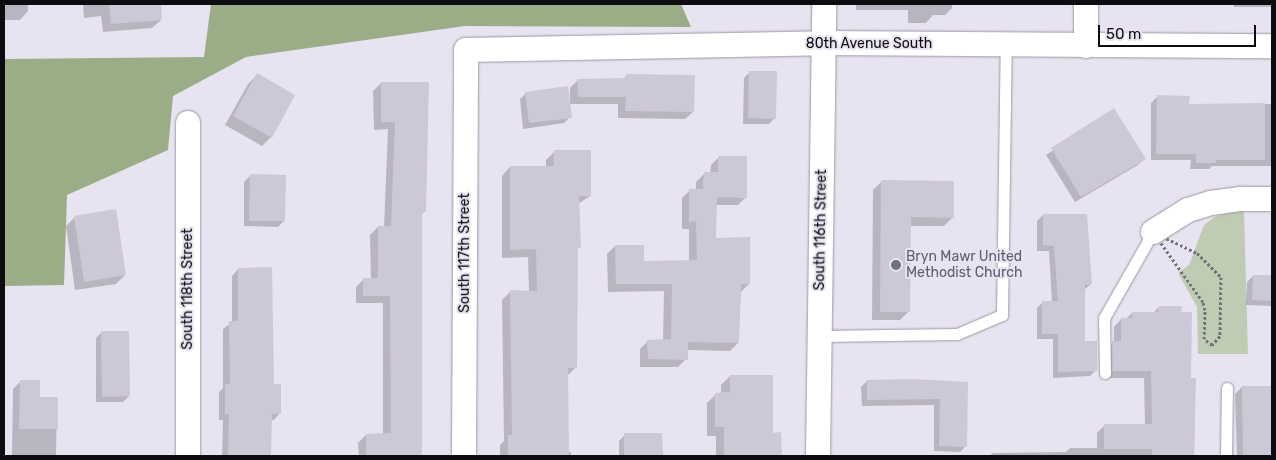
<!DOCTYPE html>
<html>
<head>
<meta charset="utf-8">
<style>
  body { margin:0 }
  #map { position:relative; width:1276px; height:460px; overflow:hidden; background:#e8e3f0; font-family:Rubik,sans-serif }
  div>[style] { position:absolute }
  .green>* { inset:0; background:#bfcbb3 }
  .forest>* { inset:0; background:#9aad87 }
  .shadow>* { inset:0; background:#0003 }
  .building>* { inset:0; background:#cdc8d5 }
  .path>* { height:3px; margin-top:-1.5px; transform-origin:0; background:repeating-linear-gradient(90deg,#737078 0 2.5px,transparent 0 5px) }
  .roads { filter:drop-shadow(0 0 1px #9c98a4) drop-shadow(0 0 1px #9c98a4) }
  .service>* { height:11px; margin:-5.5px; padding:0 5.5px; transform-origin:5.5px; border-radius:5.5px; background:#fff }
  .minor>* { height:24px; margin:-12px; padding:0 12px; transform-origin:12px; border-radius:12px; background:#fff }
  .dots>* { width:14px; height:14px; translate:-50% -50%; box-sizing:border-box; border:2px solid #e8e3f0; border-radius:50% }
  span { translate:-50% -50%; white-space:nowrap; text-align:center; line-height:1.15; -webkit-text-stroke:4px #e8e3f0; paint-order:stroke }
  .street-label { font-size:14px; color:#0e0c10 }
  .worship-label { font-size:14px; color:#5b616d }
  .left { translate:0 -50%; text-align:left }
  .frame { position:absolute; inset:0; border:5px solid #0e0c10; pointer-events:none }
  .scale { position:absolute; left:1098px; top:25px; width:158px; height:22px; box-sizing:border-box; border:2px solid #0e0c10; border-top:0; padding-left:6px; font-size:15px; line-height:18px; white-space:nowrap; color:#0e0c10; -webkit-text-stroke:4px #e8e3f0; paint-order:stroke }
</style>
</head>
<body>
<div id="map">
  <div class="green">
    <div style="clip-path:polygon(1244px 210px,1248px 354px,1198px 354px,1197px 307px,1178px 273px,1189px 265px,1204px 225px,1216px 216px)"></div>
  </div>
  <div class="forest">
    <div style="clip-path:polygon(211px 4px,681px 4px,691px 27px,465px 26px,246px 57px,173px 96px,168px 150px,67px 195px,64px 285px,4px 286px,4px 59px,204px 57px)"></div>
  </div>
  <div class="shadow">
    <div style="clip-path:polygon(4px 4px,28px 4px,28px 11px,20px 20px,4px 20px)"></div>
    <div style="clip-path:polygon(83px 4px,160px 4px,161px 20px,152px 28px,103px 32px,101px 16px,84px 18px)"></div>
    <div style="clip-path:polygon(856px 4px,952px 4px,952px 8px,945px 15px,933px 15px,926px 23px,908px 23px,908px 10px,856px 10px)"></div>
    <div style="clip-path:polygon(1234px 4px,1272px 4px,1272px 7px,1234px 7px)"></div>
    <div style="clip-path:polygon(750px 72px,775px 118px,769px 124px,743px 124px,744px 78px)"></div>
    <div style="clip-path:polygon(257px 75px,294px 96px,271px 137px,262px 146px,225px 125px,248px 84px)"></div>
    <div style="clip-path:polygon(627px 75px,693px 112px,685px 119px,618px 118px,618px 104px,569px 104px,570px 117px,564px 123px,523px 129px,520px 99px,526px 93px,570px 102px,570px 88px,578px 80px,622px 80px)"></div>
    <div style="clip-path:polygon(381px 83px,427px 83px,424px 212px,420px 216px,422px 303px,420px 456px,359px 456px,358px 443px,366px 435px,383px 435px,383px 303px,356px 303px,356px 287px,364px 279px,371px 279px,370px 235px,378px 227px,384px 227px,388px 129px,374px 130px,373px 91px)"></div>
    <div style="clip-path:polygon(1157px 97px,1188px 105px,1272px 104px,1272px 166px,1212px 166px,1209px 169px,1190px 169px,1191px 160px,1151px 160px,1151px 103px)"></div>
    <div style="clip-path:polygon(1114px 110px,1144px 159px,1138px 165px,1075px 202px,1046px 155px)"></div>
    <div style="clip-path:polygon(555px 151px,590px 196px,578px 204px,576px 367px,567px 376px,567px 452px,571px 452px,571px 456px,500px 456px,500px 445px,504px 441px,502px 300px,510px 292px,529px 292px,528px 257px,502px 258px,502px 176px,510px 167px,546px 167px,546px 160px)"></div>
    <div style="clip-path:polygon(719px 157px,746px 197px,738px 205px,716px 205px,715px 239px,749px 284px,741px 292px,738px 343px,730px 351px,687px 350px,686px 359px,678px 367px,640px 367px,640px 349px,648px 341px,663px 341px,664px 291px,608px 292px,607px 254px,615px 246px,643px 263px,689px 261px,689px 229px,682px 229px,682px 198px,690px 190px,696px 190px,696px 182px,704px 174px,710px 174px,711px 165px)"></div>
    <div style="clip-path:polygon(250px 176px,284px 221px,278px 227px,244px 226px,244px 182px)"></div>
    <div style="clip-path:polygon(882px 181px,953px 217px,944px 226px,910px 226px,909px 311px,900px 320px,872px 320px,873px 190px)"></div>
    <div style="clip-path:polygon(1043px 215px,1091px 284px,1084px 290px,1084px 342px,1096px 370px,1090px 376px,1053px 378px,1053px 339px,1037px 339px,1037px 308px,1043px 302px,1052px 302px,1049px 251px,1037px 251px,1037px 221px)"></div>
    <div style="clip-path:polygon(75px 217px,125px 275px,116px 284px,75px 290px,66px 226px)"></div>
    <div style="clip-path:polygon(238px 269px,280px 413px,274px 420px,270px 420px,270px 456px,222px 456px,223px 420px,219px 420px,219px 392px,223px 388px,223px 329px,232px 322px,232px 276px)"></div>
    <div style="clip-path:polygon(1253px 276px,1272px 277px,1272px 306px,1246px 305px,1247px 282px)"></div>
    <div style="clip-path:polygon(1159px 307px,1180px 314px,1190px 379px,1195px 379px,1194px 456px,989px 456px,993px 453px,1066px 452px,1070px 448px,1097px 448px,1097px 433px,1104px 426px,1145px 425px,1144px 378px,1106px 378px,1105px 350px,1114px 343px,1114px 327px,1121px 319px,1126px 319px,1132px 313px,1152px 314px)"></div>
    <div style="clip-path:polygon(102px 332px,129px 396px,123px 402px,96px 402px,96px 338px)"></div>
    <div style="clip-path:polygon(730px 376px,772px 434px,780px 434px,780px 456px,716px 456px,716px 436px,707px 436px,707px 403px,716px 394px,721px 394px,721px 385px)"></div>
    <div style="clip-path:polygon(21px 381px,38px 398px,57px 398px,56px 456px,4px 456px,12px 455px,13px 389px)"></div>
    <div style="clip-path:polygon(867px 381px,967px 383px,966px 446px,960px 452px,934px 451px,934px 405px,862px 406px,861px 387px)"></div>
    <div style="clip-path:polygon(1242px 387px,1272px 387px,1272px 456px,1237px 456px,1235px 394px)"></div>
    <div style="clip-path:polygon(661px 434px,661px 456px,619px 456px,619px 441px,625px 435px)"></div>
  </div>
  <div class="building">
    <div style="clip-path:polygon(109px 4px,161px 4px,162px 20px,111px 24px)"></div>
    <div style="clip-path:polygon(749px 71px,777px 71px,776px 119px,748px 118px)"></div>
    <div style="clip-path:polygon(257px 73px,295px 95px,272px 138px,233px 116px)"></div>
    <div style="clip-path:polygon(626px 74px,695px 75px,694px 112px,625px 111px,626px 97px,578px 97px,577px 79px,626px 78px)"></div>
    <div style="clip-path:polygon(381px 82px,429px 82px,426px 212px,422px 212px,422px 456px,366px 456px,366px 434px,391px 433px,390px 296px,363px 296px,363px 278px,378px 278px,378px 226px,391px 226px,395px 122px,381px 122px)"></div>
    <div style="clip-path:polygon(568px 86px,572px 118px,529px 123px,525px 92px)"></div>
    <div style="clip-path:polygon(1157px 95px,1190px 96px,1189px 104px,1265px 103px,1265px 160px,1216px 160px,1216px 163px,1196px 163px,1196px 154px,1156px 154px)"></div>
    <div style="clip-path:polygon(1114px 108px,1146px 159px,1081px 197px,1051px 148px)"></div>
    <div style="clip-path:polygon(554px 150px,591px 150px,591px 196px,579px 196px,581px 248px,578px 248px,577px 368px,568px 368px,569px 456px,508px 456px,508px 435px,512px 435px,510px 290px,537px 291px,536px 249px,510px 250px,510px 166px,554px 166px)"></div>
    <div style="clip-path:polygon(718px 156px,747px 156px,747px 198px,717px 197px,716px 238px,750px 237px,750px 284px,741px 284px,739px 343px,688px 342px,688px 360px,648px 359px,647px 340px,671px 339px,672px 284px,616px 284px,615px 245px,644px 245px,644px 261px,697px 260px,696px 221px,689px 222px,689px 189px,703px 189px,704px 172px,718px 172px)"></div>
    <div style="clip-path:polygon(250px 174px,286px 175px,285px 221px,249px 221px)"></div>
    <div style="clip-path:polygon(881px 180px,954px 181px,954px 218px,911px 217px,910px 312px,880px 312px)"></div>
    <div style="clip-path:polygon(116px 209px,126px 275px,84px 282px,74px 216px)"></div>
    <div style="clip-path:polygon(1043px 214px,1087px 214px,1092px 284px,1085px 285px,1085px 341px,1097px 341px,1097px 371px,1058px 372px,1058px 334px,1042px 334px,1042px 301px,1058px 301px,1054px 246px,1043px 245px)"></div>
    <div style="clip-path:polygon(272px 267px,274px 384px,281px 384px,281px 414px,272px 414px,271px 456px,228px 456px,229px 414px,225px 414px,225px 384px,230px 384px,229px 321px,238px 321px,238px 268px)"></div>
    <div style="clip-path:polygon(1253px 275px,1272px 275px,1272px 301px,1252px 300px)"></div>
    <div style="clip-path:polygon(1159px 306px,1182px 306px,1181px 312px,1192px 312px,1191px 378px,1196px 378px,1194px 456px,1152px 456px,1152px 449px,1104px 449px,1104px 424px,1152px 424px,1151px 371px,1112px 371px,1112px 341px,1121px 341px,1121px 318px,1132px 318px,1132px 312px,1158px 312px)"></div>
    <div style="clip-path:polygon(101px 331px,129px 331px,130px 396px,102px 397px)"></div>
    <div style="clip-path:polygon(730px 375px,773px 375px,773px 433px,781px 432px,782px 456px,724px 456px,724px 427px,715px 427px,715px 393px,730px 392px)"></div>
    <div style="clip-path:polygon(911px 379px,968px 382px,967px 447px,939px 446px,940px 399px,867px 400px,867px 380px)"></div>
    <div style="clip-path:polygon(20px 380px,40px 380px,40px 397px,58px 397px,58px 429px,19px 429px)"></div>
    <div style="clip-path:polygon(1242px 386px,1272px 386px,1272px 456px,1243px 456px)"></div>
    <div style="clip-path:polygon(624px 433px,662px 433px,663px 456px,624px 456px)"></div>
  </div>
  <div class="path">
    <div style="left:1153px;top:232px;width:49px;rotate:25.5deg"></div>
    <div style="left:1197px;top:253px;width:34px;rotate:45deg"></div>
    <div style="left:1221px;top:277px;width:59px;rotate:91deg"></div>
    <div style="left:1220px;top:336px;width:12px;rotate:132deg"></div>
    <div style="left:1212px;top:345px;width:10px;rotate:-143deg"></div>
    <div style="left:1204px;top:339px;width:29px;rotate:-88deg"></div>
    <div style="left:1205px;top:310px;width:8px;rotate:-104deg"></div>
    <div style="left:1203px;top:302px;width:86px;rotate:-125.5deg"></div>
  </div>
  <div class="roads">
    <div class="service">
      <div style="left:820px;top:336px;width:137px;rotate:-0.8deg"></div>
      <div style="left:957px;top:334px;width:49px;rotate:-22.9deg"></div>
      <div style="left:1002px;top:315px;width:270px;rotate:-89.2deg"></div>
      <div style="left:1105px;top:373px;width:55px;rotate:-91deg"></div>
      <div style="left:1104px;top:318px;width:99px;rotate:-60.3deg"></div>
      <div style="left:1226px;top:456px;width:68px;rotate:-89.2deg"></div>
    </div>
    <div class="minor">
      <div style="left:1086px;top:46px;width:42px;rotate:-90deg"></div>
      <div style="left:1153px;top:232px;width:41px;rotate:-32.2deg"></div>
      <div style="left:1188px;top:210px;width:24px;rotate:-17deg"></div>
      <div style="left:1211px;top:203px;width:30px;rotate:-8deg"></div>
      <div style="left:1241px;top:199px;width:31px"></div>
      <div style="left:188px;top:456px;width:333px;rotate:-90deg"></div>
      <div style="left:464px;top:456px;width:406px;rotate:-89.7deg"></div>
      <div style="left:466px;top:50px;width:358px;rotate:-1.1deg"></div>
      <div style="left:824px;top:43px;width:448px;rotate:0.4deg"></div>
      <div style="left:818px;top:456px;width:452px;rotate:-89.2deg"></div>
    </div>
  </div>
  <div class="dots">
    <div style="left:896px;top:265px;background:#6b7280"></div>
  </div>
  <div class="street-label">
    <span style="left:869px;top:44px">80th Avenue South</span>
    <span style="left:821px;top:230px;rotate:-89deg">South 116th Street</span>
    <span style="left:465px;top:253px;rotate:-90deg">South 117th Street</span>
    <span style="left:188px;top:289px;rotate:-90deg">South 118th Street</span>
  </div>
  <div class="worship-label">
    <span class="left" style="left:906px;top:265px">Bryn Mawr United<br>Methodist Church</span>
  </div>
  <div class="frame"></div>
  <div class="scale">50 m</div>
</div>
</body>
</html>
